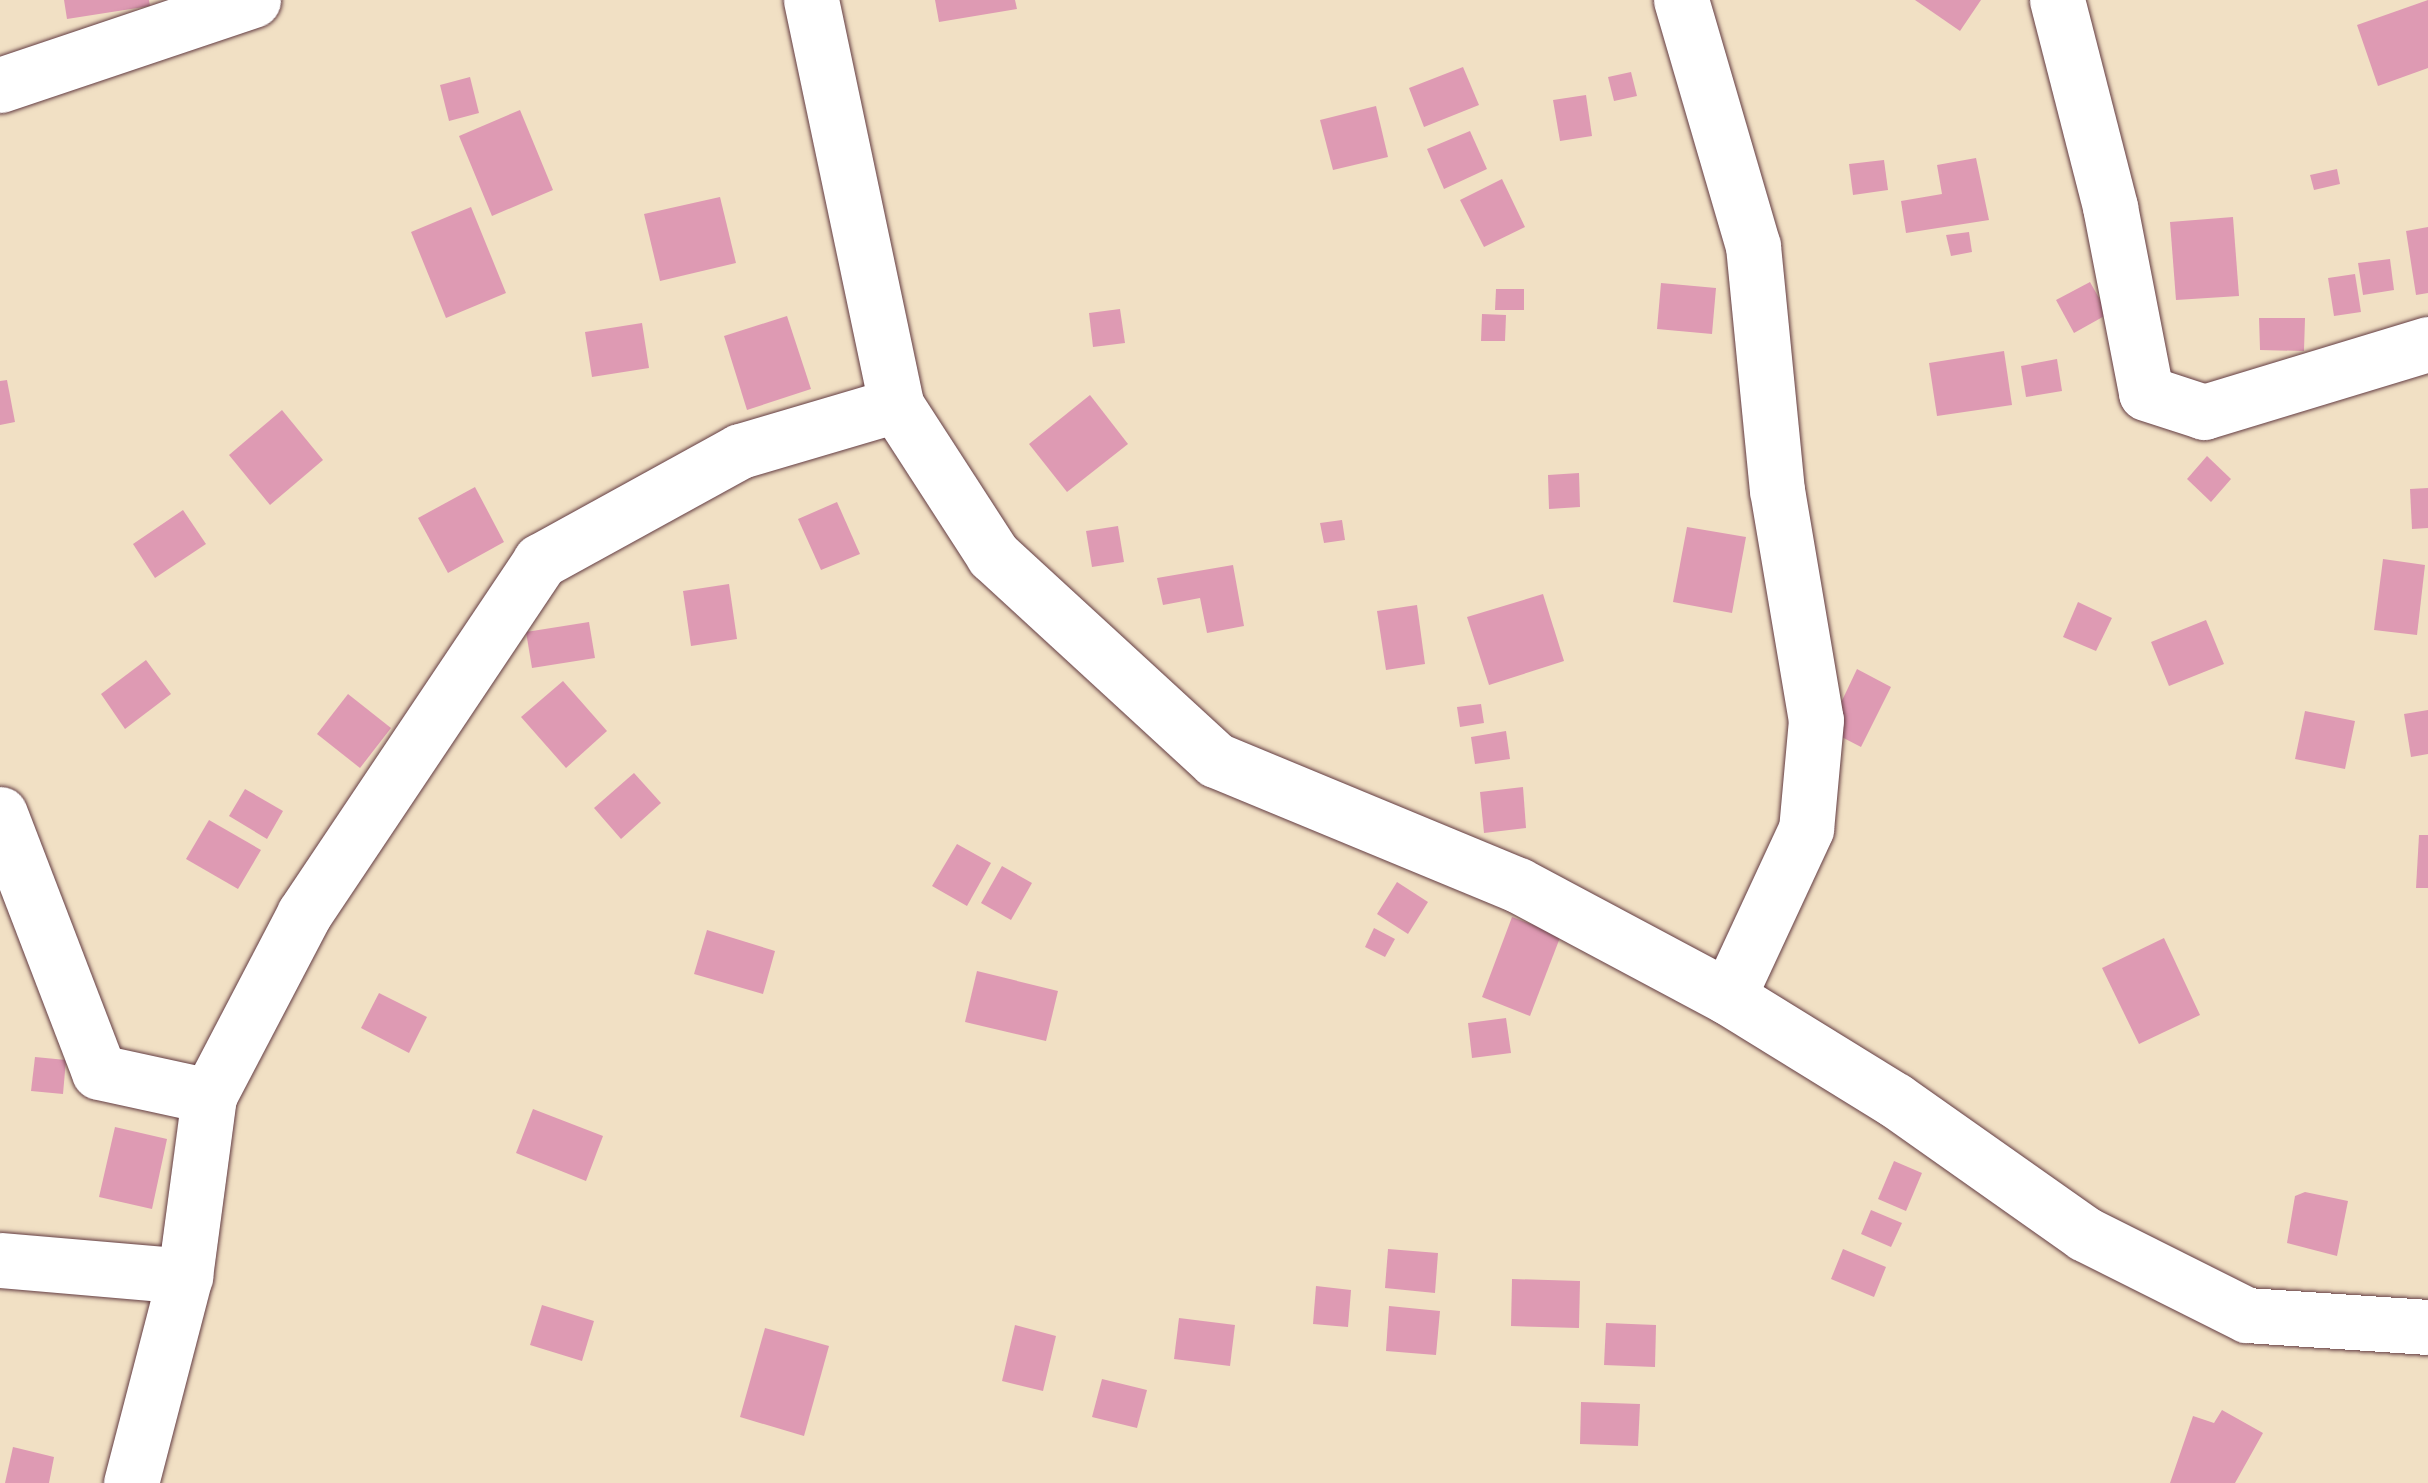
<!DOCTYPE html>
<html>
<head>
<meta charset="utf-8">
<style>
  body { margin:0 }
  #map { position:relative; width:2428px; height:1483px; overflow:hidden; background:#f1e0c4; font-family:"Indie Flower",sans-serif }
  div>[style] { position:absolute }
  .building>* { inset:0; background:#de9ab3 }
  .roads { filter:drop-shadow(0 0 2px #633c42) drop-shadow(0 0 2px #633c42) }
  .minor>* { height:55px; margin:-27.5px; padding:0 27.5px; transform-origin:27.5px; border-radius:27.5px; background:#fff }
  span { translate:-50% -50%; white-space:nowrap; text-align:center; line-height:1.15; -webkit-text-stroke:9px #f7f3e8; paint-order:stroke }
</style>
</head>
<body>
<div id="map">
  <div class="building">
    <div style="clip-path:polygon(64px 0,149px 0,150px 6px,67px 19px)"></div>
    <div style="clip-path:polygon(935px 0,1015px 0,1017px 9px,939px 22px)"></div>
    <div style="clip-path:polygon(1915px 0,1981px 0,1960px 31px)"></div>
    <div style="clip-path:polygon(2428px 0,2428px 68px,2378px 86px,2357px 25px)"></div>
    <div style="clip-path:polygon(1463px 67px,1479px 105px,1424px 127px,1409px 88px)"></div>
    <div style="clip-path:polygon(1631px 72px,1637px 96px,1614px 101px,1608px 77px)"></div>
    <div style="clip-path:polygon(470px 77px,479px 113px,449px 121px,440px 85px)"></div>
    <div style="clip-path:polygon(1586px 95px,1592px 136px,1560px 141px,1553px 100px)"></div>
    <div style="clip-path:polygon(1376px 106px,1388px 157px,1333px 170px,1320px 120px)"></div>
    <div style="clip-path:polygon(520px 110px,553px 190px,492px 216px,459px 136px)"></div>
    <div style="clip-path:polygon(1470px 131px,1487px 169px,1444px 189px,1427px 149px)"></div>
    <div style="clip-path:polygon(1976px 158px,1989px 220px,1906px 233px,1901px 201px,1942px 194px,1937px 165px)"></div>
    <div style="clip-path:polygon(1884px 160px,1888px 190px,1853px 195px,1849px 164px)"></div>
    <div style="clip-path:polygon(2337px 169px,2340px 184px,2314px 190px,2310px 175px)"></div>
    <div style="clip-path:polygon(1502px 179px,1525px 227px,1484px 247px,1460px 200px)"></div>
    <div style="clip-path:polygon(720px 197px,736px 263px,660px 281px,644px 214px)"></div>
    <div style="clip-path:polygon(471px 207px,506px 293px,446px 318px,411px 232px)"></div>
    <div style="clip-path:polygon(2233px 217px,2239px 296px,2176px 300px,2170px 222px)"></div>
    <div style="clip-path:polygon(2428px 227px,2428px 293px,2416px 295px,2406px 231px)"></div>
    <div style="clip-path:polygon(1969px 232px,1972px 252px,1951px 256px,1946px 235px)"></div>
    <div style="clip-path:polygon(2390px 259px,2394px 290px,2363px 295px,2358px 263px)"></div>
    <div style="clip-path:polygon(2355px 274px,2361px 312px,2334px 316px,2328px 278px)"></div>
    <div style="clip-path:polygon(2090px 282px,2108px 314px,2074px 333px,2056px 300px)"></div>
    <div style="clip-path:polygon(1661px 283px,1716px 288px,1712px 334px,1657px 329px)"></div>
    <div style="clip-path:polygon(1496px 289px,1524px 289px,1524px 310px,1495px 310px)"></div>
    <div style="clip-path:polygon(1120px 309px,1125px 343px,1093px 347px,1089px 313px)"></div>
    <div style="clip-path:polygon(1482px 314px,1506px 315px,1505px 341px,1481px 341px)"></div>
    <div style="clip-path:polygon(787px 316px,811px 389px,747px 410px,724px 336px)"></div>
    <div style="clip-path:polygon(2259px 318px,2305px 318px,2304px 351px,2260px 350px)"></div>
    <div style="clip-path:polygon(642px 323px,649px 368px,592px 377px,585px 332px)"></div>
    <div style="clip-path:polygon(2004px 351px,2012px 405px,1937px 416px,1929px 363px)"></div>
    <div style="clip-path:polygon(2057px 359px,2062px 391px,2026px 397px,2021px 366px)"></div>
    <div style="clip-path:polygon(7px 380px,15px 422px,0 425px,0 381px)"></div>
    <div style="clip-path:polygon(1090px 395px,1128px 444px,1067px 492px,1029px 444px)"></div>
    <div style="clip-path:polygon(282px 410px,323px 460px,270px 505px,229px 455px)"></div>
    <div style="clip-path:polygon(2207px 456px,2231px 479px,2211px 502px,2187px 479px)"></div>
    <div style="clip-path:polygon(1579px 473px,1580px 507px,1549px 509px,1548px 475px)"></div>
    <div style="clip-path:polygon(475px 487px,504px 542px,448px 573px,418px 518px)"></div>
    <div style="clip-path:polygon(2428px 488px,2428px 528px,2412px 529px,2410px 489px)"></div>
    <div style="clip-path:polygon(837px 502px,860px 554px,821px 570px,798px 519px)"></div>
    <div style="clip-path:polygon(183px 510px,206px 544px,155px 578px,133px 544px)"></div>
    <div style="clip-path:polygon(1342px 520px,1345px 540px,1324px 543px,1320px 523px)"></div>
    <div style="clip-path:polygon(1118px 526px,1124px 562px,1092px 567px,1086px 531px)"></div>
    <div style="clip-path:polygon(1687px 527px,1746px 537px,1732px 613px,1673px 602px)"></div>
    <div style="clip-path:polygon(2383px 559px,2425px 565px,2417px 635px,2374px 630px)"></div>
    <div style="clip-path:polygon(1233px 565px,1244px 626px,1207px 633px,1200px 598px,1163px 605px,1157px 578px)"></div>
    <div style="clip-path:polygon(729px 584px,737px 639px,691px 646px,683px 591px)"></div>
    <div style="clip-path:polygon(1543px 594px,1564px 661px,1489px 685px,1467px 617px)"></div>
    <div style="clip-path:polygon(2078px 602px,2112px 618px,2096px 651px,2063px 637px)"></div>
    <div style="clip-path:polygon(1417px 605px,1425px 664px,1386px 670px,1377px 611px)"></div>
    <div style="clip-path:polygon(2206px 620px,2224px 664px,2169px 686px,2151px 642px)"></div>
    <div style="clip-path:polygon(589px 622px,595px 658px,532px 668px,526px 632px)"></div>
    <div style="clip-path:polygon(146px 660px,171px 694px,125px 729px,101px 694px)"></div>
    <div style="clip-path:polygon(1857px 669px,1891px 687px,1861px 747px,1828px 730px)"></div>
    <div style="clip-path:polygon(563px 681px,607px 731px,566px 768px,521px 717px)"></div>
    <div style="clip-path:polygon(348px 694px,391px 728px,360px 768px,317px 734px)"></div>
    <div style="clip-path:polygon(1481px 704px,1484px 723px,1460px 727px,1457px 707px)"></div>
    <div style="clip-path:polygon(2428px 710px,2428px 754px,2411px 757px,2404px 714px)"></div>
    <div style="clip-path:polygon(2305px 711px,2355px 721px,2345px 769px,2295px 759px)"></div>
    <div style="clip-path:polygon(1506px 731px,1510px 759px,1475px 764px,1471px 737px)"></div>
    <div style="clip-path:polygon(634px 773px,661px 803px,621px 839px,594px 808px)"></div>
    <div style="clip-path:polygon(1523px 787px,1526px 828px,1484px 833px,1480px 792px)"></div>
    <div style="clip-path:polygon(245px 789px,283px 811px,267px 839px,229px 816px)"></div>
    <div style="clip-path:polygon(209px 820px,261px 850px,238px 889px,186px 859px)"></div>
    <div style="clip-path:polygon(2419px 835px,2428px 835px,2428px 888px,2416px 888px)"></div>
    <div style="clip-path:polygon(957px 844px,991px 863px,967px 906px,932px 886px)"></div>
    <div style="clip-path:polygon(1002px 866px,1032px 883px,1011px 920px,981px 903px)"></div>
    <div style="clip-path:polygon(1397px 882px,1428px 902px,1408px 934px,1377px 914px)"></div>
    <div style="clip-path:polygon(1512px 917px,1561px 935px,1530px 1016px,1482px 997px)"></div>
    <div style="clip-path:polygon(1374px 928px,1395px 939px,1385px 957px,1365px 947px)"></div>
    <div style="clip-path:polygon(707px 930px,775px 951px,763px 994px,694px 974px)"></div>
    <div style="clip-path:polygon(2164px 938px,2200px 1015px,2139px 1044px,2102px 968px)"></div>
    <div style="clip-path:polygon(977px 971px,1058px 991px,1046px 1041px,965px 1022px)"></div>
    <div style="clip-path:polygon(379px 993px,427px 1017px,409px 1053px,361px 1028px)"></div>
    <div style="clip-path:polygon(1506px 1018px,1511px 1053px,1472px 1058px,1468px 1023px)"></div>
    <div style="clip-path:polygon(35px 1057px,66px 1060px,63px 1094px,31px 1091px)"></div>
    <div style="clip-path:polygon(533px 1109px,603px 1136px,586px 1181px,516px 1153px)"></div>
    <div style="clip-path:polygon(115px 1127px,167px 1139px,152px 1209px,99px 1197px)"></div>
    <div style="clip-path:polygon(1894px 1161px,1922px 1173px,1906px 1211px,1878px 1199px)"></div>
    <div style="clip-path:polygon(2305px 1192px,2348px 1201px,2337px 1256px,2287px 1243px,2295px 1196px)"></div>
    <div style="clip-path:polygon(1871px 1210px,1902px 1223px,1891px 1247px,1861px 1234px)"></div>
    <div style="clip-path:polygon(1388px 1249px,1438px 1253px,1435px 1293px,1385px 1288px)"></div>
    <div style="clip-path:polygon(1843px 1249px,1886px 1267px,1874px 1297px,1831px 1279px)"></div>
    <div style="clip-path:polygon(1512px 1279px,1580px 1281px,1579px 1328px,1511px 1326px)"></div>
    <div style="clip-path:polygon(1316px 1286px,1351px 1290px,1348px 1327px,1313px 1324px)"></div>
    <div style="clip-path:polygon(542px 1305px,594px 1321px,582px 1361px,530px 1345px)"></div>
    <div style="clip-path:polygon(1389px 1306px,1440px 1311px,1436px 1355px,1386px 1351px)"></div>
    <div style="clip-path:polygon(1179px 1318px,1235px 1325px,1230px 1366px,1174px 1359px)"></div>
    <div style="clip-path:polygon(1606px 1323px,1656px 1325px,1655px 1367px,1604px 1365px)"></div>
    <div style="clip-path:polygon(1015px 1325px,1056px 1336px,1043px 1391px,1002px 1381px)"></div>
    <div style="clip-path:polygon(765px 1328px,829px 1346px,804px 1436px,740px 1417px)"></div>
    <div style="clip-path:polygon(1102px 1379px,1147px 1390px,1137px 1428px,1092px 1417px)"></div>
    <div style="clip-path:polygon(1581px 1402px,1640px 1404px,1638px 1446px,1580px 1444px)"></div>
    <div style="clip-path:polygon(2222px 1410px,2263px 1433px,2235px 1483px,2170px 1483px,2193px 1416px,2214px 1423px)"></div>
    <div style="clip-path:polygon(13px 1447px,54px 1457px,49px 1483px,5px 1483px)"></div>
  </div>
  <div class="roads">
    <div class="minor">
      <div style="left:811px;top:0;width:414px;rotate:78.1deg"></div>
      <div style="left:896px;top:405px;width:179px;rotate:57.1deg"></div>
      <div style="left:993px;top:555px;width:303px;rotate:42.6deg"></div>
      <div style="left:1216px;top:760px;width:327px;rotate:22.5deg"></div>
      <div style="left:1518px;top:885px;width:238px;rotate:28.1deg"></div>
      <div style="left:1728px;top:997px;width:196px;rotate:31.7deg"></div>
      <div style="left:1895px;top:1100px;width:232px;rotate:35.2deg"></div>
      <div style="left:2085px;top:1234px;width:181px;rotate:26.6deg"></div>
      <div style="left:2247px;top:1315px;width:181px;rotate:3.8deg"></div>
      <div style="left:1681px;top:0;width:256px;rotate:73.7deg"></div>
      <div style="left:1753px;top:246px;width:245px;rotate:84.4deg"></div>
      <div style="left:1777px;top:490px;width:233px;rotate:80.4deg"></div>
      <div style="left:1816px;top:720px;width:109px;rotate:95.2deg"></div>
      <div style="left:1806px;top:829px;width:185px;rotate:114.9deg"></div>
      <div style="left:2057px;top:0;width:214px;rotate:75.6deg"></div>
      <div style="left:2110px;top:207px;width:189px;rotate:79deg"></div>
      <div style="left:2146px;top:393px;width:61px;rotate:18.1deg"></div>
      <div style="left:2204px;top:412px;width:234px;rotate:-16.9deg"></div>
      <div style="left:0;top:85px;width:267px;rotate:-18.6deg"></div>
      <div style="left:0;top:814px;width:276px;rotate:69deg"></div>
      <div style="left:99px;top:1072px;width:113px;rotate:12.3deg"></div>
      <div style="left:0;top:1260px;width:186px;rotate:4.9deg"></div>
      <div style="left:131px;top:1483px;width:214px;rotate:-75.4deg"></div>
      <div style="left:185px;top:1276px;width:182px;rotate:-82.4deg"></div>
      <div style="left:209px;top:1096px;width:205px;rotate:-62.4deg"></div>
      <div style="left:304px;top:914px;width:425px;rotate:-56.2deg"></div>
      <div style="left:540px;top:561px;width:228px;rotate:-28.8deg"></div>
      <div style="left:740px;top:451px;width:163px;rotate:-16.4deg"></div>
    </div>
  </div>
</div>
</body>
</html>
